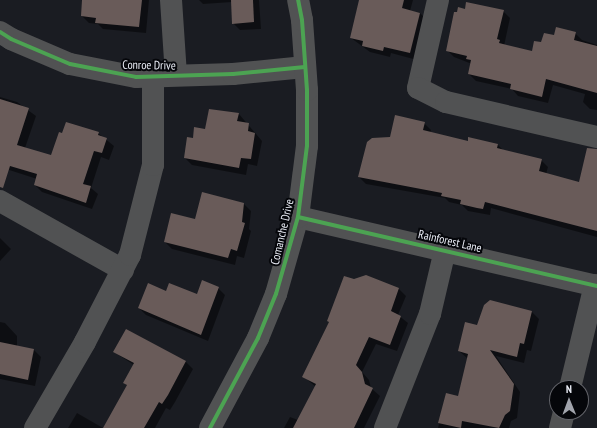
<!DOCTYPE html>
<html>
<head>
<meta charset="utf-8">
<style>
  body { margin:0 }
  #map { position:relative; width:597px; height:428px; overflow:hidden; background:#1a1c22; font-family:"PT Sans Narrow",sans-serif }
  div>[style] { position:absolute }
  .shadow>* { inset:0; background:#0007 }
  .building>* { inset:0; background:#695b59 }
  .minor>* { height:22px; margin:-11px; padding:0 11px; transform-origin:11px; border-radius:11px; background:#515253 }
  .cycleway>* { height:4px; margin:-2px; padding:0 2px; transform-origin:2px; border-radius:2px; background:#4ca352 }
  span { translate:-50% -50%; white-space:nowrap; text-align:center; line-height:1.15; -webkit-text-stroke:4px #05060a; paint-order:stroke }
  .street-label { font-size:12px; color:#eaedf6 }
  .north { position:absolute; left:549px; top:380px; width:40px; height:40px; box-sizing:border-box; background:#05060a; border:1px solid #616268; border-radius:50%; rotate:359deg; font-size:11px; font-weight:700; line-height:16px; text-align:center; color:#eaedf6 }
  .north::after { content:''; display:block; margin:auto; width:14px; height:18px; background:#a1a4ac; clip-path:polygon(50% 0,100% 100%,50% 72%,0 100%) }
</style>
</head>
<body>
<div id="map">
  <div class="shadow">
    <div style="clip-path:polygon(83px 0,149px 0,146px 33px,103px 29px,98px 24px,89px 23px,82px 16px)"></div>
    <div style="clip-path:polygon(199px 0,259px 0,261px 29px,240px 30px,233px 23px,232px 2px,203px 4px)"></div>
    <div style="clip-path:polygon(360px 0,413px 0,410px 11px,420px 13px,427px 20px,417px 60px,391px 53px,390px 57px,370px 52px,351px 38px)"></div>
    <div style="clip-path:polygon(465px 10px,503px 11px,510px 18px,504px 46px,532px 53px,555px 36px,575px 33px,582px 40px,597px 45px,597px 110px,590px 109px,583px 102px,585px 94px,553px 85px,548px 103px,518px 96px,512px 89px,476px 81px,469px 74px,472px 64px,454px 57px,447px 50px)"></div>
    <div style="clip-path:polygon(0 97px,17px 102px,36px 116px,25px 148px,51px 156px,62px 134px,98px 133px,114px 146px,109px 160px,101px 157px,91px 188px,98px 194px,92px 209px,42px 192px,35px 185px,37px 179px,0 167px)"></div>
    <div style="clip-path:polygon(239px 114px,262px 141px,257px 166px,248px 164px,246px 175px,192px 165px,185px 158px,193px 139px)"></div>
    <div style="clip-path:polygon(424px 123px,431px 130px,430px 133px,468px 142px,497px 144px,503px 150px,541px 160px,548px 167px,546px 174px,580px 184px,597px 163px,597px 237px,491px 208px,490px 215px,468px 211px,462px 205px,449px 202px,445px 198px,366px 184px,359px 177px,391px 138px)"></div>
    <div style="clip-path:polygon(244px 204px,251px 211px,249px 229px,251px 231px,244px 258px,237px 256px,235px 265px,172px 249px,165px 242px)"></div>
    <div style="clip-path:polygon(0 238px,11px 249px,0 261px)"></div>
    <div style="clip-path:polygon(366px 276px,399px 289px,406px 296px,398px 315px,408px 323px,397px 351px,376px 344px,362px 372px,369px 380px,371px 388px,380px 396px,364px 428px,284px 428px,290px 417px,298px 420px,316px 387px,304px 377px,354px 281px)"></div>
    <div style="clip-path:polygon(218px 288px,225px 295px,208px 341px,146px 315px,139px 308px,166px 292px,197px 295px)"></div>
    <div style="clip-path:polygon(532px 312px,539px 319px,531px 351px,527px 350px,524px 363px,496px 356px,520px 392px,517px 418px,511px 421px,509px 428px,438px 428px,446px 394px,458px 397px,468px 359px,459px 351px,477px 326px)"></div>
    <div style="clip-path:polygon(0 322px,5px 323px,17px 336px,17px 347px,34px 350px,41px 357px,35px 386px,0 379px)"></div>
    <div style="clip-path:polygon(126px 330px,186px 362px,193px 369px,175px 402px,170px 410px,166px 408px,155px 428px,104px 428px,128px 386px,124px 383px,134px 365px,114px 352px)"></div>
    <div style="clip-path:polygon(77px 413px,103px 428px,68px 428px)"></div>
  </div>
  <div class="building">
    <div style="clip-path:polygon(82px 0,142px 0,139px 27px,95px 23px,96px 18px,81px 16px)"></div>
    <div style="clip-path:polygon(231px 0,253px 0,254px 22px,232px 24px)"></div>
    <div style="clip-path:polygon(359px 0,404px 0,402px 8px,420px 13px,410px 53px,384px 47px,383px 51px,362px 46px,363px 41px,350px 38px)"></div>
    <div style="clip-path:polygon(466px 2px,504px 10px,497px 39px,500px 40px,499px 43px,532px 51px,534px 41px,541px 42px,544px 33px,554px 35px,556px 27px,576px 32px,574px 40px,597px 46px,597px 93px,546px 79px,542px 97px,510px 89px,511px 84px,468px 74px,471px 60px,466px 59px,467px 56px,446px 51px,454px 12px,457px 12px,458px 7px,465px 9px)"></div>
    <div style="clip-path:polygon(0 99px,29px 108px,17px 145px,51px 155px,59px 132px,62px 133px,66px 122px,99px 132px,98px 135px,107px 138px,102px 153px,94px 151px,83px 184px,91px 186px,86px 203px,34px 185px,37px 174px,10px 166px,3px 188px,0 187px)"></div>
    <div style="clip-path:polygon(209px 109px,239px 113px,237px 121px,249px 123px,248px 131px,255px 133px,251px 159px,241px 158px,239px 168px,184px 158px,187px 137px,193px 138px,194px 127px,205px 129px)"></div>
    <div style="clip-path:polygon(395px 115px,425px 122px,423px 130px,468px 141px,468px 137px,498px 144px,497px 148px,542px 159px,539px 171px,579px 182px,587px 148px,597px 149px,597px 231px,485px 202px,483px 209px,477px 208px,460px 204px,461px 200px,441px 196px,442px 193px,358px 177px,367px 142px,372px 138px,390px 137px)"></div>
    <div style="clip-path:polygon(202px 192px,244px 203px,242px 222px,245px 223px,237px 251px,231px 249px,228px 258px,164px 242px,171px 213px,195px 219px)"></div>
    <div style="clip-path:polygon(366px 275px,399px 288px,391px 311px,401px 316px,390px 345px,369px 337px,356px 365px,362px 372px,365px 384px,373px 388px,354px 428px,293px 428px,316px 384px,302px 377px,329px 322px,327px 321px,344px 276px,354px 279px)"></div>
    <div style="clip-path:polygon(202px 280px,219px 287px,201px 335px,138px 308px,148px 283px,166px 291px,169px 283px,197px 294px)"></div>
    <div style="clip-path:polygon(490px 300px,532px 311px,524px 344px,520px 343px,517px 357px,490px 350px,514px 384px,510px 411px,505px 415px,499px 428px,462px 421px,461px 428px,438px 423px,446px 393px,458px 396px,468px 354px,458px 351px,465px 322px,477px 325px,484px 305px)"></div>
    <div style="clip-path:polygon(126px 329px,186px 361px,168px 395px,162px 404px,159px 402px,144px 428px,103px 428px,127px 385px,123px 383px,134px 363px,113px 352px)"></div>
    <div style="clip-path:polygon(0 342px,34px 349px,28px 380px,0 374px)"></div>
  </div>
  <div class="minor">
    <div style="left:171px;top:0;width:75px;rotate:86.2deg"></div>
    <div style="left:438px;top:0;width:90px;rotate:102.8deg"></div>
    <div style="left:418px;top:88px;width:31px;rotate:27deg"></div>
    <div style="left:446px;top:102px;width:155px;rotate:13.1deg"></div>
    <div style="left:0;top:32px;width:13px;rotate:32deg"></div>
    <div style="left:11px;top:39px;width:64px;rotate:23deg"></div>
    <div style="left:70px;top:64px;width:67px;rotate:11.1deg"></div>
    <div style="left:136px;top:77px;width:97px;rotate:-1.8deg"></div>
    <div style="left:233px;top:74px;width:72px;rotate:-5.6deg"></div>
    <div style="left:0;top:201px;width:141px;rotate:29.3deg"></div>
    <div style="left:298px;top:217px;width:307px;rotate:13deg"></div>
    <div style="left:570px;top:388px;width:106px;rotate:-76.4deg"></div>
    <div style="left:35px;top:428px;width:99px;rotate:-59.8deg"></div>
    <div style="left:85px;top:342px;width:98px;rotate:-62.7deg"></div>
    <div style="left:130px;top:255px;width:93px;rotate:-75.7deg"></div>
    <div style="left:153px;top:165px;width:89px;rotate:-90deg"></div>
    <div style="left:210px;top:428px;width:102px;rotate:-61.9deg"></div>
    <div style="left:258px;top:338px;width:48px;rotate:-67.8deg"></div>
    <div style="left:276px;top:294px;width:80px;rotate:-74.1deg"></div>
    <div style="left:298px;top:217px;width:72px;rotate:-82.8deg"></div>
    <div style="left:307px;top:146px;width:56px;rotate:-90deg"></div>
    <div style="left:307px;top:90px;width:70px;rotate:-94.1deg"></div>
    <div style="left:302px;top:20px;width:20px;rotate:-101deg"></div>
    <div style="left:385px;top:428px;width:123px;rotate:-68.5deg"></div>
    <div style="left:430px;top:314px;width:66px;rotate:-76.8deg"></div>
    <div style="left:560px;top:428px;width:16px;rotate:-76deg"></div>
  </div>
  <div class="cycleway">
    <div style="left:0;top:32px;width:13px;rotate:32deg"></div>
    <div style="left:11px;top:39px;width:64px;rotate:23deg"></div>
    <div style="left:70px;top:64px;width:67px;rotate:11.1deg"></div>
    <div style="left:136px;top:77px;width:97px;rotate:-1.8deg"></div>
    <div style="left:233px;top:74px;width:72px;rotate:-5.6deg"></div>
    <div style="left:298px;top:217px;width:307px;rotate:13deg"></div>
    <div style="left:210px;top:428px;width:102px;rotate:-61.9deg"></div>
    <div style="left:258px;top:338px;width:48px;rotate:-67.8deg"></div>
    <div style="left:276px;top:294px;width:80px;rotate:-74.1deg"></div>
    <div style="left:298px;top:217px;width:72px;rotate:-82.8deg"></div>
    <div style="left:307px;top:146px;width:56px;rotate:-90deg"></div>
    <div style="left:307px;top:90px;width:70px;rotate:-94.1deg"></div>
    <div style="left:302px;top:20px;width:20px;rotate:-101deg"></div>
  </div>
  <div class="street-label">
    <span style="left:149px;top:65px;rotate:1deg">Conroe Drive</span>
    <span style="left:282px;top:232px;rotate:-77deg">Comanche Drive</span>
    <span style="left:450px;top:241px;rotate:13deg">Rainforest Lane</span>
  </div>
  <div class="north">N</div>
</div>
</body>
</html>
